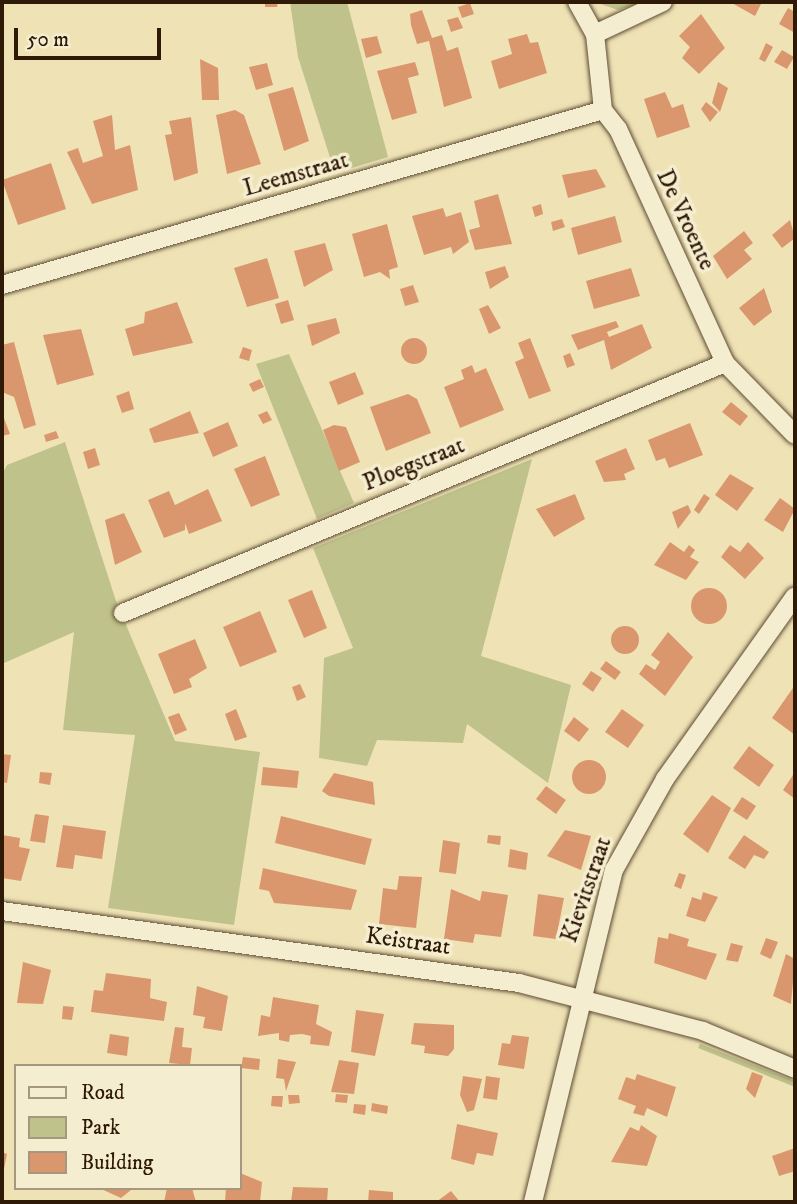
<!DOCTYPE html>
<html>
<head>
<meta charset="utf-8">
<style>
  body { margin:0 }
  #map { position:relative; width:797px; height:1204px; overflow:hidden; background:#efe3b6; font-family:"IM FELL DW Pica",serif }
  div>[style] { position:absolute }
  .green>* { inset:0; background:#bfc28a }
  .building>* { inset:0; background:#da976d }
  .round { border-radius:50% }
  .roads { filter:drop-shadow(0 0 2px #5f4c33) drop-shadow(0 0 2px #5f4c33) }
  .minor>* { height:18px; margin:-9px; padding:0 9px; transform-origin:9px; border-radius:9px; background:#f5edd0 }
  span { translate:-50% -50%; white-space:nowrap; text-align:center; line-height:1.15; -webkit-text-stroke:7px #f5edd0; paint-order:stroke }
  .street-label { font-size:24px; color:#2f1907 }
  .frame { position:absolute; inset:0; border:4px solid #2f1907; pointer-events:none }
  .legend { position:absolute; left:14px; top:1064px; width:228px; height:126px; box-sizing:border-box; background:#f5edd0; border:2px solid #a69880; margin:0; padding:9px 12px; list-style:none; font-size:21px; color:#2f1907 }
  .legend li { display:flex; align-items:center; gap:14px; height:35px }
  .legend b { width:35px; border:2px solid #a69880 }
  .scale { position:absolute; left:14px; top:28px; width:147px; height:32px; box-sizing:border-box; border:4px solid #2f1907; border-top:0; padding-left:9px; font-size:21px; line-height:24px; white-space:nowrap; color:#2f1907; -webkit-text-stroke:5px #f5edd0; paint-order:stroke }
</style>
</head>
<body>
<div id="map">
  <div class="green">
    <div style="clip-path:polygon(290px 2px,347px 2px,388px 157px,335px 173px,298px 57px)"></div>
    <div style="clip-path:polygon(595px 2px,636px 2px,636px 4px,618px 10px)"></div>
    <div style="clip-path:polygon(289px 354px,354px 503px,317px 519px,256px 364px)"></div>
    <div style="clip-path:polygon(65px 442px,116px 601px,175px 741px,260px 752px,234px 925px,108px 908px,135px 735px,63px 730px,74px 632px,2px 664px,2px 475px,7px 465px)"></div>
    <div style="clip-path:polygon(532px 459px,481px 656px,571px 685px,548px 783px,467px 724px,463px 743px,377px 740px,367px 766px,319px 758px,324px 658px,353px 648px,313px 548px)"></div>
    <div style="clip-path:polygon(700px 1044px,795px 1081px,795px 1087px,698px 1048px)"></div>
  </div>
  <div class="building">
    <div style="clip-path:polygon(265px 2px,278px 2px,277px 7px,265px 7px)"></div>
    <div style="clip-path:polygon(730px 2px,757px 2px,761px 4px,755px 16px)"></div>
    <div style="clip-path:polygon(470px 3px,474px 14px,462px 18px,458px 7px)"></div>
    <div style="clip-path:polygon(788px 8px,795px 12px,795px 33px,779px 24px)"></div>
    <div style="clip-path:polygon(422px 10px,432px 38px,442px 35px,447px 51px,458px 47px,472px 98px,444px 107px,429px 41px,417px 44px,411px 25px,410px 14px)"></div>
    <div style="clip-path:polygon(701px 14px,725px 48px,699px 74px,682px 58px,690px 47px,679px 36px)"></div>
    <div style="clip-path:polygon(458px 17px,463px 28px,451px 32px,447px 20px)"></div>
    <div style="clip-path:polygon(527px 34px,530px 43px,538px 42px,547px 73px,499px 89px,491px 61px,512px 54px,508px 39px)"></div>
    <div style="clip-path:polygon(377px 36px,382px 53px,366px 58px,361px 39px)"></div>
    <div style="clip-path:polygon(766px 43px,773px 47px,765px 62px,759px 59px)"></div>
    <div style="clip-path:polygon(782px 50px,794px 57px,787px 69px,774px 62px)"></div>
    <div style="clip-path:polygon(200px 59px,218px 68px,219px 100px,202px 100px)"></div>
    <div style="clip-path:polygon(415px 62px,419px 75px,408px 78px,417px 113px,392px 120px,377px 71px)"></div>
    <div style="clip-path:polygon(267px 63px,273px 85px,256px 90px,249px 67px)"></div>
    <div style="clip-path:polygon(718px 82px,728px 88px,720px 112px,712px 103px)"></div>
    <div style="clip-path:polygon(293px 87px,309px 141px,284px 151px,268px 94px)"></div>
    <div style="clip-path:polygon(665px 92px,672px 108px,683px 104px,690px 127px,657px 138px,644px 99px)"></div>
    <div style="clip-path:polygon(706px 102px,718px 112px,710px 122px,701px 109px)"></div>
    <div style="clip-path:polygon(235px 110px,244px 115px,261px 164px,227px 174px,216px 115px)"></div>
    <div style="clip-path:polygon(112px 115px,115px 150px,130px 145px,138px 190px,92px 204px,67px 152px,78px 148px,83px 163px,103px 156px,93px 121px)"></div>
    <div style="clip-path:polygon(191px 117px,198px 173px,174px 181px,165px 135px,172px 134px,169px 121px)"></div>
    <div style="clip-path:polygon(51px 163px,66px 209px,18px 225px,2px 180px)"></div>
    <div style="clip-path:polygon(596px 169px,606px 187px,568px 198px,562px 175px)"></div>
    <div style="clip-path:polygon(498px 194px,512px 244px,475px 250px,469px 230px,480px 227px,474px 201px)"></div>
    <div style="clip-path:polygon(541px 204px,543px 214px,535px 217px,532px 207px)"></div>
    <div style="clip-path:polygon(443px 208px,446px 217px,461px 212px,469px 242px,453px 254px,451px 247px,424px 255px,412px 216px)"></div>
    <div style="clip-path:polygon(615px 216px,622px 242px,578px 255px,571px 228px)"></div>
    <div style="clip-path:polygon(562px 219px,565px 227px,553px 231px,551px 222px)"></div>
    <div style="clip-path:polygon(790px 220px,795px 238px,782px 248px,772px 235px)"></div>
    <div style="clip-path:polygon(387px 224px,398px 267px,389px 270px,390px 279px,380px 272px,364px 277px,352px 234px)"></div>
    <div style="clip-path:polygon(744px 231px,753px 243px,744px 250px,752px 259px,727px 279px,713px 256px)"></div>
    <div style="clip-path:polygon(325px 243px,333px 270px,304px 287px,294px 251px)"></div>
    <div style="clip-path:polygon(267px 258px,279px 298px,247px 307px,234px 268px)"></div>
    <div style="clip-path:polygon(505px 266px,509px 277px,490px 289px,485px 272px)"></div>
    <div style="clip-path:polygon(631px 268px,640px 296px,594px 309px,586px 281px)"></div>
    <div style="clip-path:polygon(413px 285px,419px 302px,405px 306px,400px 289px)"></div>
    <div style="clip-path:polygon(764px 288px,772px 312px,754px 326px,739px 308px)"></div>
    <div style="clip-path:polygon(288px 300px,294px 320px,281px 324px,275px 304px)"></div>
    <div style="clip-path:polygon(177px 302px,193px 343px,133px 356px,125px 329px,144px 323px,145px 312px)"></div>
    <div style="clip-path:polygon(488px 305px,501px 328px,489px 334px,479px 309px)"></div>
    <div style="clip-path:polygon(336px 318px,340px 333px,312px 346px,307px 325px)"></div>
    <div style="clip-path:polygon(616px 321px,619px 327px,607px 332px,609px 337px,642px 324px,652px 348px,611px 370px,604px 340px,578px 350px,571px 335px)"></div>
    <div style="clip-path:polygon(81px 329px,94px 375px,57px 385px,43px 335px)"></div>
    <div style="clip-path:polygon(530px 338px,551px 391px,529px 399px,515px 362px,524px 358px,518px 343px)"></div>
    <div class="round" style="left:401px;top:338px;width:26px;height:26px"></div>
    <div style="clip-path:polygon(14px 342px,36px 425px,24px 429px,14px 397px,2px 392px,2px 345px)"></div>
    <div style="clip-path:polygon(243px 347px,252px 350px,249px 361px,239px 358px)"></div>
    <div style="clip-path:polygon(570px 353px,575px 365px,567px 368px,563px 356px)"></div>
    <div style="clip-path:polygon(472px 365px,475px 373px,486px 368px,504px 410px,460px 428px,444px 387px,464px 379px,461px 370px)"></div>
    <div style="clip-path:polygon(355px 372px,364px 394px,338px 405px,329px 382px)"></div>
    <div style="clip-path:polygon(260px 379px,264px 387px,253px 392px,249px 384px)"></div>
    <div style="clip-path:polygon(129px 391px,134px 409px,122px 413px,116px 396px)"></div>
    <div style="clip-path:polygon(408px 394px,417px 399px,431px 433px,386px 451px,370px 407px)"></div>
    <div style="clip-path:polygon(731px 402px,748px 416px,740px 426px,722px 412px)"></div>
    <div style="clip-path:polygon(190px 411px,199px 433px,154px 443px,149px 429px)"></div>
    <div style="clip-path:polygon(267px 411px,272px 420px,263px 424px,258px 415px)"></div>
    <div style="clip-path:polygon(2px 413px,10px 434px,2px 436px)"></div>
    <div style="clip-path:polygon(228px 422px,238px 446px,213px 457px,203px 433px)"></div>
    <div style="clip-path:polygon(690px 423px,703px 455px,669px 468px,665px 458px,656px 461px,648px 440px)"></div>
    <div style="clip-path:polygon(334px 425px,346px 427px,360px 462px,339px 471px,323px 430px)"></div>
    <div style="clip-path:polygon(56px 431px,59px 438px,46px 442px,44px 435px)"></div>
    <div style="clip-path:polygon(95px 448px,100px 465px,88px 469px,83px 452px)"></div>
    <div style="clip-path:polygon(626px 448px,635px 469px,624px 474px,626px 480px,604px 482px,595px 461px)"></div>
    <div style="clip-path:polygon(265px 456px,280px 495px,251px 507px,234px 469px)"></div>
    <div style="clip-path:polygon(730px 474px,754px 488px,737px 511px,715px 495px)"></div>
    <div style="clip-path:polygon(208px 489px,222px 521px,189px 534px,185px 523px,185px 530px,164px 538px,148px 500px,169px 491px,175px 505px)"></div>
    <div style="clip-path:polygon(575px 494px,585px 519px,554px 537px,536px 509px)"></div>
    <div style="clip-path:polygon(704px 494px,710px 498px,699px 514px,694px 510px)"></div>
    <div style="clip-path:polygon(780px 498px,795px 509px,783px 532px,764px 520px)"></div>
    <div style="clip-path:polygon(688px 505px,691px 512px,678px 529px,672px 512px)"></div>
    <div style="clip-path:polygon(124px 513px,142px 552px,115px 565px,105px 520px)"></div>
    <div style="clip-path:polygon(670px 542px,684px 552px,689px 545px,695px 550px,690px 557px,699px 562px,686px 580px,654px 565px)"></div>
    <div style="clip-path:polygon(748px 542px,764px 558px,745px 579px,721px 557px,730px 545px,740px 552px)"></div>
    <div class="round" style="left:691px;top:588px;width:36px;height:36px"></div>
    <div style="clip-path:polygon(312px 590px,327px 628px,304px 638px,288px 600px)"></div>
    <div style="clip-path:polygon(260px 611px,277px 652px,240px 667px,223px 627px)"></div>
    <div class="round" style="left:611px;top:626px;width:28px;height:28px"></div>
    <div style="clip-path:polygon(668px 632px,693px 657px,665px 696px,639px 674px,646px 664px,655px 670px,660px 662px,651px 655px)"></div>
    <div style="clip-path:polygon(195px 639px,207px 668px,189px 679px,192px 687px,174px 694px,158px 654px)"></div>
    <div style="clip-path:polygon(606px 661px,621px 672px,615px 680px,600px 669px)"></div>
    <div style="clip-path:polygon(591px 671px,602px 678px,593px 692px,582px 684px)"></div>
    <div style="clip-path:polygon(300px 684px,306px 697px,297px 701px,292px 687px)"></div>
    <div style="clip-path:polygon(795px 685px,795px 735px,772px 718px)"></div>
    <div style="clip-path:polygon(236px 709px,247px 737px,235px 741px,225px 714px)"></div>
    <div style="clip-path:polygon(622px 709px,644px 725px,628px 748px,605px 732px)"></div>
    <div style="clip-path:polygon(179px 713px,187px 730px,175px 735px,168px 717px)"></div>
    <div style="clip-path:polygon(574px 717px,589px 729px,579px 742px,564px 731px)"></div>
    <div style="clip-path:polygon(749px 746px,774px 765px,759px 787px,733px 768px)"></div>
    <div style="clip-path:polygon(2px 754px,11px 755px,7px 783px,2px 782px)"></div>
    <div class="round" style="left:572px;top:760px;width:34px;height:34px"></div>
    <div style="clip-path:polygon(263px 767px,299px 771px,297px 788px,261px 785px)"></div>
    <div style="clip-path:polygon(40px 772px,52px 773px,50px 785px,39px 783px)"></div>
    <div style="clip-path:polygon(795px 772px,795px 799px,783px 790px)"></div>
    <div style="clip-path:polygon(334px 773px,373px 782px,375px 805px,329px 796px,322px 791px)"></div>
    <div style="clip-path:polygon(546px 786px,566px 800px,556px 814px,536px 799px)"></div>
    <div style="clip-path:polygon(712px 795px,731px 808px,708px 853px,683px 834px)"></div>
    <div style="clip-path:polygon(742px 797px,756px 806px,747px 820px,733px 811px)"></div>
    <div style="clip-path:polygon(35px 814px,49px 816px,45px 843px,30px 841px)"></div>
    <div style="clip-path:polygon(281px 816px,372px 839px,365px 865px,275px 843px)"></div>
    <div style="clip-path:polygon(63px 825px,106px 831px,102px 859px,75px 855px,73px 869px,56px 867px)"></div>
    <div style="clip-path:polygon(565px 830px,591px 836px,581px 870px,547px 856px)"></div>
    <div style="clip-path:polygon(2px 835px,20px 838px,19px 847px,30px 849px,21px 881px,2px 878px)"></div>
    <div style="clip-path:polygon(488px 835px,501px 836px,500px 845px,487px 843px)"></div>
    <div style="clip-path:polygon(744px 835px,769px 852px,764px 859px,754px 855px,745px 869px,728px 858px)"></div>
    <div style="clip-path:polygon(443px 840px,460px 843px,456px 874px,439px 872px)"></div>
    <div style="clip-path:polygon(510px 849px,528px 853px,526px 870px,508px 867px)"></div>
    <div style="clip-path:polygon(263px 868px,357px 890px,351px 910px,274px 903px,269px 891px,259px 889px)"></div>
    <div style="clip-path:polygon(679px 873px,686px 875px,681px 889px,674px 886px)"></div>
    <div style="clip-path:polygon(399px 876px,422px 877px,416px 928px,379px 924px,383px 888px,397px 890px)"></div>
    <div style="clip-path:polygon(451px 889px,480px 901px,482px 891px,508px 895px,501px 937px,475px 934px,473px 943px,444px 939px)"></div>
    <div style="clip-path:polygon(703px 892px,718px 897px,705px 922px,686px 916px,692px 897px,701px 900px)"></div>
    <div style="clip-path:polygon(538px 894px,564px 898px,556px 939px,533px 936px)"></div>
    <div style="clip-path:polygon(669px 933px,689px 939px,687px 946px,717px 954px,706px 980px,654px 963px,658px 937px,668px 939px)"></div>
    <div style="clip-path:polygon(766px 938px,778px 942px,771px 959px,760px 954px)"></div>
    <div style="clip-path:polygon(731px 943px,743px 946px,738px 962px,726px 960px)"></div>
    <div style="clip-path:polygon(786px 954px,795px 959px,791px 1004px,773px 996px)"></div>
    <div style="clip-path:polygon(23px 962px,51px 970px,43px 1004px,17px 1003px)"></div>
    <div style="clip-path:polygon(106px 973px,151px 979px,150px 998px,167px 1002px,164px 1021px,91px 1012px,94px 990px,103px 991px)"></div>
    <div style="clip-path:polygon(197px 986px,228px 996px,222px 1031px,203px 1028px,205px 1017px,193px 1015px)"></div>
    <div style="clip-path:polygon(273px 997px,319px 1005px,316px 1024px,332px 1032px,329px 1046px,310px 1044px,311px 1036px,302px 1034px,290px 1035px,289px 1042px,279px 1040px,279px 1033px,258px 1036px,261px 1015px,270px 1017px)"></div>
    <div style="clip-path:polygon(63px 1006px,74px 1007px,72px 1020px,62px 1019px)"></div>
    <div style="clip-path:polygon(356px 1010px,384px 1014px,375px 1056px,351px 1052px)"></div>
    <div style="clip-path:polygon(414px 1023px,454px 1025px,454px 1049px,448px 1056px,424px 1053px,425px 1046px,411px 1044px)"></div>
    <div style="clip-path:polygon(175px 1027px,184px 1028px,182px 1047px,192px 1048px,190px 1065px,169px 1063px)"></div>
    <div style="clip-path:polygon(110px 1034px,129px 1037px,127px 1056px,107px 1053px)"></div>
    <div style="clip-path:polygon(512px 1035px,529px 1037px,524px 1069px,498px 1065px,502px 1043px,510px 1044px)"></div>
    <div style="clip-path:polygon(243px 1057px,260px 1059px,259px 1070px,241px 1068px)"></div>
    <div style="clip-path:polygon(278px 1059px,296px 1062px,286px 1091px,284px 1079px,276px 1078px)"></div>
    <div style="clip-path:polygon(339px 1060px,359px 1063px,354px 1094px,331px 1092px)"></div>
    <div style="clip-path:polygon(752px 1072px,763px 1076px,755px 1098px,746px 1089px)"></div>
    <div style="clip-path:polygon(637px 1074px,676px 1087px,667px 1117px,647px 1108px,644px 1116px,633px 1113px,636px 1106px,618px 1099px,626px 1077px,635px 1080px)"></div>
    <div style="clip-path:polygon(463px 1076px,482px 1079px,474px 1110px,467px 1112px,460px 1095px)"></div>
    <div style="clip-path:polygon(486px 1076px,500px 1078px,497px 1100px,483px 1098px)"></div>
    <div style="clip-path:polygon(336px 1094px,348px 1095px,347px 1103px,335px 1102px)"></div>
    <div style="clip-path:polygon(288px 1095px,299px 1095px,300px 1103px,289px 1104px)"></div>
    <div style="clip-path:polygon(272px 1096px,283px 1096px,282px 1107px,271px 1106px)"></div>
    <div style="clip-path:polygon(372px 1103px,388px 1106px,387px 1114px,371px 1111px)"></div>
    <div style="clip-path:polygon(354px 1104px,366px 1105px,365px 1115px,353px 1113px)"></div>
    <div style="clip-path:polygon(457px 1124px,498px 1133px,493px 1156px,477px 1153px,474px 1165px,451px 1159px)"></div>
    <div style="clip-path:polygon(641px 1125px,657px 1136px,647px 1166px,611px 1162px,630px 1127px,639px 1131px)"></div>
    <div style="clip-path:polygon(795px 1148px,795px 1171px,779px 1176px,772px 1156px)"></div>
    <div style="clip-path:polygon(2px 1152px,7px 1154px,3px 1174px,2px 1174px)"></div>
    <div style="clip-path:polygon(240px 1173px,262px 1182px,260px 1202px,225px 1202px,226px 1188px,240px 1188px)"></div>
    <div style="clip-path:polygon(293px 1187px,328px 1188px,327px 1202px,291px 1202px)"></div>
    <div style="clip-path:polygon(99px 1188px,130px 1188px,131px 1190px,121px 1198px)"></div>
    <div style="clip-path:polygon(167px 1188px,192px 1188px,196px 1202px,164px 1202px)"></div>
    <div style="clip-path:polygon(369px 1190px,393px 1192px,393px 1202px,368px 1202px)"></div>
    <div style="clip-path:polygon(451px 1191px,460px 1202px,436px 1202px)"></div>
  </div>
  <div class="roads">
    <div class="minor">
      <div style="left:577px;top:2px;width:37px;rotate:61deg"></div>
      <div style="left:595px;top:34px;width:76px;rotate:84deg"></div>
      <div style="left:603px;top:110px;width:24px;rotate:52deg"></div>
      <div style="left:618px;top:129px;width:257px;rotate:65.4deg"></div>
      <div style="left:725px;top:363px;width:100px;rotate:45.8deg"></div>
      <div style="left:595px;top:34px;width:75px;rotate:-25.2deg"></div>
      <div style="left:2px;top:285px;width:626px;rotate:-16.23deg"></div>
      <div style="left:123px;top:613px;width:652px;rotate:-22.55deg"></div>
      <div style="left:2px;top:911px;width:522px;rotate:7.93deg"></div>
      <div style="left:519px;top:983px;width:190px;rotate:14.6deg"></div>
      <div style="left:703px;top:1031px;width:100px;rotate:22.4deg"></div>
      <div style="left:533px;top:1202px;width:342px;rotate:-76.3deg"></div>
      <div style="left:614px;top:870px;width:104px;rotate:-60.7deg"></div>
      <div style="left:665px;top:779px;width:224px;rotate:-54.6deg"></div>
    </div>
  </div>
  <div class="street-label">
    <span style="left:296px;top:175px;rotate:-16deg">Leemstraat</span>
    <span style="left:685px;top:220px;rotate:65deg">De Vroente</span>
    <span style="left:414px;top:465px;rotate:-22deg">Ploegstraat</span>
    <span style="left:587px;top:890px;rotate:-71deg">Kievitstraat</span>
    <span style="left:408px;top:942px;rotate:8deg">Keistraat</span>
  </div>
  <div class="frame"></div>
  <ul class="legend">
  <li><b style="height:9px;background:#f5edd0"></b>Road</li>
  <li><b style="height:19px;background:#bfc28a"></b>Park</li>
  <li><b style="height:19px;background:#da976d"></b>Building</li>
  </ul>
  <div class="scale">50 m</div>
</div>
</body>
</html>
